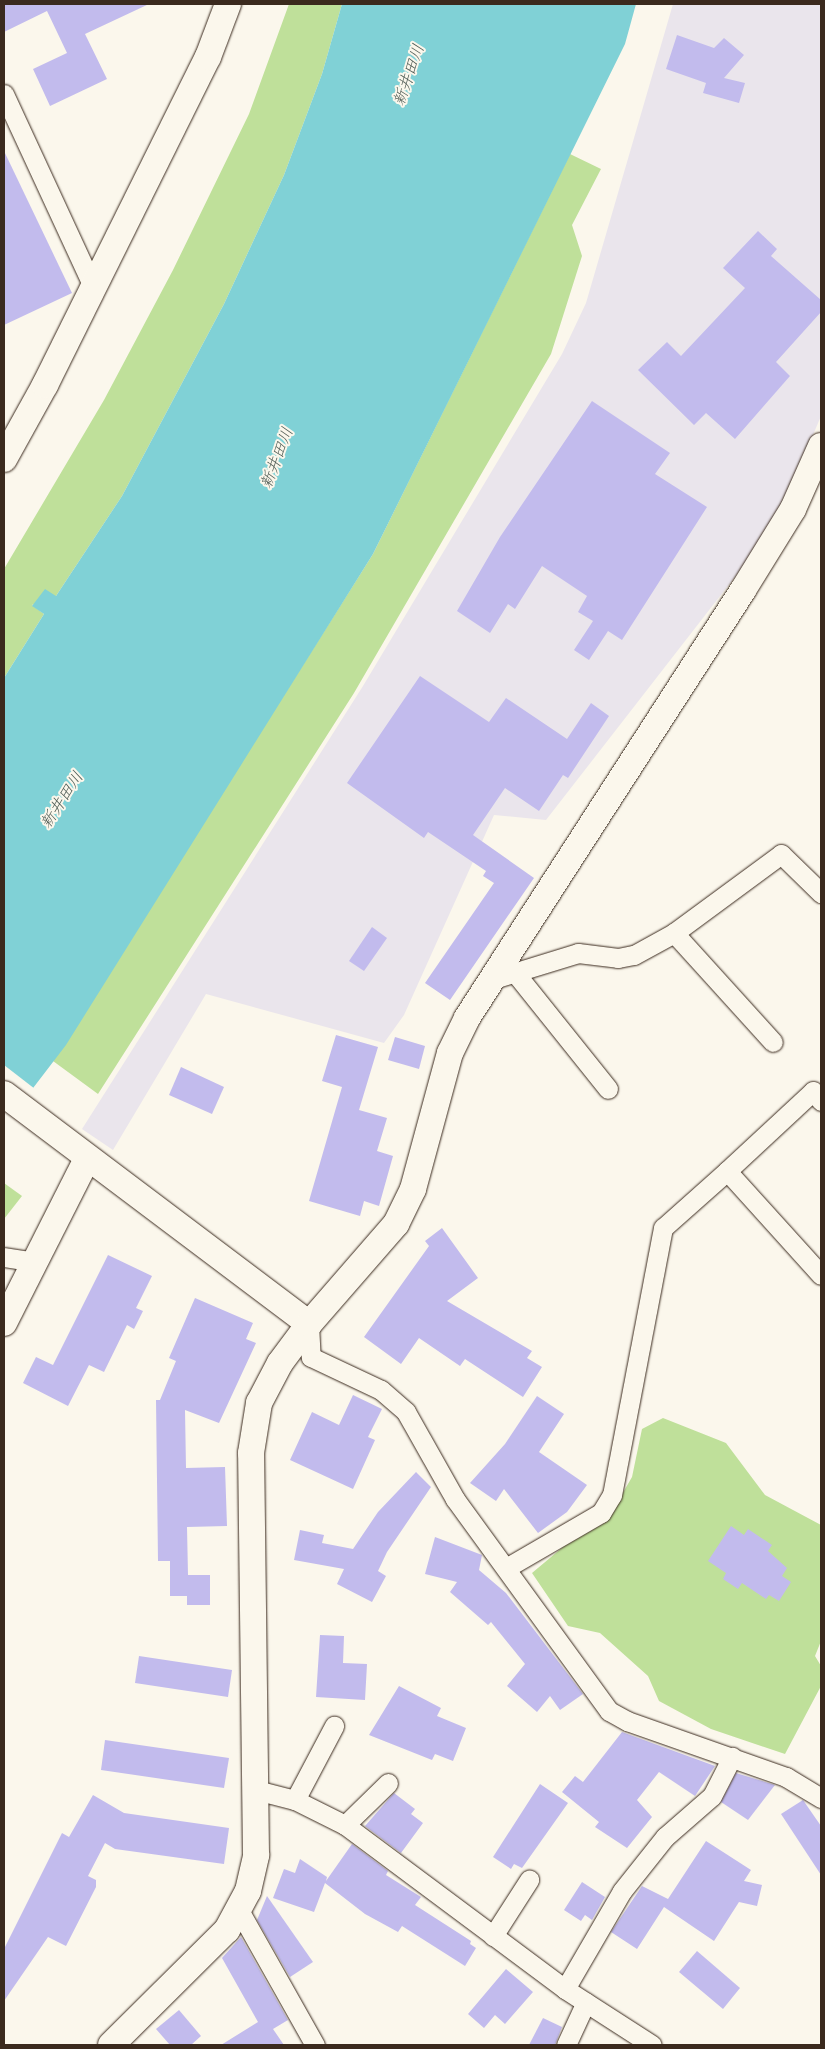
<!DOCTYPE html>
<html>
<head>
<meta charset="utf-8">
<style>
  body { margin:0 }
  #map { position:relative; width:825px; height:2049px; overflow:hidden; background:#fbf7ec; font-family:"Comic Neue","Klee One",sans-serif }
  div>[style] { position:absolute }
  .built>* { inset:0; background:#eae5ec }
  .green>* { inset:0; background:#bfe09a }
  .water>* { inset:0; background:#80d1d6 }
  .pier>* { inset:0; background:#fbf7ec }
  .building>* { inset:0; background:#c2bbed }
  .roads { filter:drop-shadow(0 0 1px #3b2a1e) drop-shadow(0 0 1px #3b2a1e) }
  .street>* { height:19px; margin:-9.5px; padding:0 9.5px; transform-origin:9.5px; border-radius:9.5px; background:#fbf7ec }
  .secondary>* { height:26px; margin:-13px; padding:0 13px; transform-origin:13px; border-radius:13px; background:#fbf7ec }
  span { translate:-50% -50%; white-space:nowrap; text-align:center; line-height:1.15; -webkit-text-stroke:4px #fbf7ec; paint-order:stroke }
  .water-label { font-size:16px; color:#505c55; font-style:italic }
  .frame { position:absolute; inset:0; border:5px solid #3b2a1e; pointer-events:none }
</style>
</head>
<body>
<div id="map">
  <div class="built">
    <div style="clip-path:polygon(673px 4px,821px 4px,821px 416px,802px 461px,762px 542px,546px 820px,494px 815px,404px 1015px,384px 1043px,206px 994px,113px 1150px,82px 1129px,363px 686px,562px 354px,586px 303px)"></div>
  </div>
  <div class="green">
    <div style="clip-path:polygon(289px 4px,342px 4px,322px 74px,284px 175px,224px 304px,122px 496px,56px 596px,32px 605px,44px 614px,4px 678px,4px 569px,104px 400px,173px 270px,249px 114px)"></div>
    <div style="clip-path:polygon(570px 154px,601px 169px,572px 225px,582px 256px,551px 354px,354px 693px,98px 1094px,53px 1061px,373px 554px)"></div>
    <div style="clip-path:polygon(4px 1183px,22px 1196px,4px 1219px)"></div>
    <div style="clip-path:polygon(663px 1418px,726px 1443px,765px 1495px,821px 1525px,821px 1641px,815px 1656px,821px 1666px,821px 1686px,785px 1754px,711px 1729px,659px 1701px,648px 1676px,600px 1633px,568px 1626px,532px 1573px,563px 1547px,606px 1522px,632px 1477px,642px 1429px)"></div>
  </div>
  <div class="water">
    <div style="clip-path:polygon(342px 4px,636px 4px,625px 44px,373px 554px,66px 1045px,4px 1126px,4px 678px,44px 614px,32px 606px,45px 589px,56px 596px,122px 496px,224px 304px,284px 175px,322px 74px)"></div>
  </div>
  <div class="pier">
    <div style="clip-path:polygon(4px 1065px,35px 1089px,6px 1127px,4px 1125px)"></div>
  </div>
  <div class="building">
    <div style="clip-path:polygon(4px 4px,149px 4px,85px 34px,107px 79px,50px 106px,33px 69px,67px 53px,47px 11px,4px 32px)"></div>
    <div style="clip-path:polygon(677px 35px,714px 48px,724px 38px,744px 55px,724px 78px,745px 83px,739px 103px,703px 93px,706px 83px,666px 69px)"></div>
    <div style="clip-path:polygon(4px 151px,72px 293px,4px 325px)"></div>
    <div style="clip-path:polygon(758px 231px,777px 249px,771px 256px,821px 300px,821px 312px,776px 362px,790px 376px,735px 439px,706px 413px,694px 425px,638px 370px,667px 342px,681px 356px,745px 288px,723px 268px)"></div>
    <div style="clip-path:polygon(592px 401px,670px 453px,655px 474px,707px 507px,622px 640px,608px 631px,589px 660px,574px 650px,593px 621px,578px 612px,587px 596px,542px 566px,515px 609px,508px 604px,490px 633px,457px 611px,500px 537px)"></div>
    <div style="clip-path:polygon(420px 676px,489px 722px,506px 698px,567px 739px,591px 703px,609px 716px,568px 778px,563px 775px,539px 811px,505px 788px,473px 835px,534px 878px,450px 1000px,425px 983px,494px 883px,483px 876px,486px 871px,428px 832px,424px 838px,347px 783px)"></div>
    <div style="clip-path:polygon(372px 927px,387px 938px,364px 971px,349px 961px)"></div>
    <div style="clip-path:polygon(336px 1035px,378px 1047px,359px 1110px,387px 1118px,377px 1151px,393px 1156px,379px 1206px,364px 1201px,360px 1216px,309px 1201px,342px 1087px,322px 1081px)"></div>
    <div style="clip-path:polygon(395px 1037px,425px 1046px,419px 1069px,388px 1060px)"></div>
    <div style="clip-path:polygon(181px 1067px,224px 1087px,212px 1114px,169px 1095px)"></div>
    <div style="clip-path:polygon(442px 1228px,478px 1278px,447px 1301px,532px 1351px,527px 1358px,542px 1367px,523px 1397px,465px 1359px,460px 1366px,419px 1338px,401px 1364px,364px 1337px,429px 1246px,425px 1241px)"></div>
    <div style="clip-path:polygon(108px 1255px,152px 1276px,136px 1308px,143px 1311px,134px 1329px,127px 1325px,104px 1372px,89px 1365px,68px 1406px,23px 1383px,36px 1357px,53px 1365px)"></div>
    <div style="clip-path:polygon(195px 1298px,253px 1323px,246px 1339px,256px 1343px,219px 1423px,185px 1410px,186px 1468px,225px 1467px,227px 1526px,187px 1527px,188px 1575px,210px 1575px,210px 1605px,187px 1605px,187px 1596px,170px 1596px,170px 1561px,158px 1561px,156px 1400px,160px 1400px,176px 1361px,169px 1358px)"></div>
    <div style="clip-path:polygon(353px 1395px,382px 1409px,368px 1437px,375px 1440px,353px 1489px,290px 1460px,312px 1412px,339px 1425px)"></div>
    <div style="clip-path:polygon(537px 1396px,564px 1414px,539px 1452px,587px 1485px,567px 1512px,538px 1533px,504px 1489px,496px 1501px,470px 1483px,505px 1444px)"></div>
    <div style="clip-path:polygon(416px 1472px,431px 1487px,387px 1552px,378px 1571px,386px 1576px,372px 1602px,337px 1584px,344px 1569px,294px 1560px,300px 1530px,324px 1535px,322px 1543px,353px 1549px,378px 1512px)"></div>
    <div style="clip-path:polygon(731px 1526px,744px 1535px,748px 1529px,772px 1545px,768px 1551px,787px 1568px,782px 1576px,791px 1582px,779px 1601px,769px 1595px,766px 1599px,742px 1583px,738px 1589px,723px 1579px,726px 1573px,708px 1561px)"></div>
    <div style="clip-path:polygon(435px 1537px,482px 1555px,479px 1570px,506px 1593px,583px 1694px,560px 1710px,550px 1696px,537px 1712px,507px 1686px,525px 1664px,491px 1622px,488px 1625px,450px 1592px,457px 1582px,425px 1574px)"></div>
    <div style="clip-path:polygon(320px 1635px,344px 1636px,343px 1663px,367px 1664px,365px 1700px,316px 1697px)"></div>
    <div style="clip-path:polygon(139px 1656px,232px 1670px,228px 1697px,135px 1683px)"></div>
    <div style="clip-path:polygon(399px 1686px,441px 1708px,437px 1716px,466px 1728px,453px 1761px,435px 1754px,432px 1760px,369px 1735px)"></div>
    <div style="clip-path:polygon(622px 1732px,715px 1766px,695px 1796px,659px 1772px,637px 1800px,652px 1817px,627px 1848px,595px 1827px,599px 1822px,562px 1792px,575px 1776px,583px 1782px)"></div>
    <div style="clip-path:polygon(105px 1740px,229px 1758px,224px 1788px,101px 1770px)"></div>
    <div style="clip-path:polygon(736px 1773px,775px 1785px,748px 1820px,721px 1802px)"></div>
    <div style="clip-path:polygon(540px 1784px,568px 1803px,522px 1868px,514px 1864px,511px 1869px,493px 1857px)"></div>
    <div style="clip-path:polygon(394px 1793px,415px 1809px,411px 1814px,423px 1823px,401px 1853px,365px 1826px)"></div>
    <div style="clip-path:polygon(93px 1795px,124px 1813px,229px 1828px,224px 1864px,115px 1849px,105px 1843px,88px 1876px,96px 1880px,96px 1887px,66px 1946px,48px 1937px,4px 2001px,4px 1949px,62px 1833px,69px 1837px)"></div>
    <div style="clip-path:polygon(803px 1800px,821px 1826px,821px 1875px,781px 1814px)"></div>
    <div style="clip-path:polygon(706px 1841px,751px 1870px,744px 1881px,762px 1885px,757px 1906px,739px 1902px,714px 1941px,664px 1907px,637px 1949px,611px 1932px,642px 1886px,668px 1899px)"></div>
    <div style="clip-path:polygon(352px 1844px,388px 1871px,386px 1875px,421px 1897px,415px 1905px,471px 1941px,470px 1944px,476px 1948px,465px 1966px,402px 1926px,398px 1932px,365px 1914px,325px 1883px,314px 1912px,273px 1898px,284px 1869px,295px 1873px,300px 1859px,327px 1877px,326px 1881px)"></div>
    <div style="clip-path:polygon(582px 1882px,605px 1897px,592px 1920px,585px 1915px,581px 1921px,564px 1910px)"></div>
    <div style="clip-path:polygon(267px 1896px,313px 1962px,290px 1977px,257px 1920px)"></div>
    <div style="clip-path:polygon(241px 1937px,288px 2020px,273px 2029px,284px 2045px,221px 2045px,258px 2022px,222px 1958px)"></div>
    <div style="clip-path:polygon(697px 1951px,740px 1988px,723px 2009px,679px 1972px)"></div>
    <div style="clip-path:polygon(506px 1969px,533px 1992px,505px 2024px,495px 2015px,484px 2028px,468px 2014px)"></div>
    <div style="clip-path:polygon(179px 2010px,201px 2036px,191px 2045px,170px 2045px,156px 2029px)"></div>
    <div style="clip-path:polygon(543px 2018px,562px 2027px,555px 2045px,529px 2045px)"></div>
  </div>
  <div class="roads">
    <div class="street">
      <div style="left:4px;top:94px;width:213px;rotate:65.2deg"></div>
      <div style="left:674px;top:933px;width:147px;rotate:47.8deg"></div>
      <div style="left:516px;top:974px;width:147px;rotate:51.3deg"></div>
      <div style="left:487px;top:981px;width:95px;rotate:-17.1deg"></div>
      <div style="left:578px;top:953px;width:40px;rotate:7.1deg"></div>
      <div style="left:618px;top:958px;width:16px;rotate:-11deg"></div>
      <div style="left:634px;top:955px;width:46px;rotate:-28.8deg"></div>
      <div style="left:674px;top:933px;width:133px;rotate:-36.4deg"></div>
      <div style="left:781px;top:854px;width:56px;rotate:44.3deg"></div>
      <div style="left:727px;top:1171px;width:117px;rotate:-42.9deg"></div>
      <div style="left:813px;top:1091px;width:13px;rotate:51deg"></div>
      <div style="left:4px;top:1257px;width:30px;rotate:9deg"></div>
      <div style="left:309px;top:1324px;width:33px;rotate:87deg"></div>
      <div style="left:311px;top:1357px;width:77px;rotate:25.2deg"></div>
      <div style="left:381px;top:1390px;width:33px;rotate:41deg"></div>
      <div style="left:406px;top:1412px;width:100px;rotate:60.6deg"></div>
      <div style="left:455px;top:1499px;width:262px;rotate:54deg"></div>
      <div style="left:609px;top:1711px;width:21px;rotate:29deg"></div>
      <div style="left:627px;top:1721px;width:169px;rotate:19.4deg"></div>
      <div style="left:786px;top:1777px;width:41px;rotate:31deg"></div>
      <div style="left:506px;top:1568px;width:110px;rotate:-30.1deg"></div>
      <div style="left:601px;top:1513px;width:21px;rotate:-59deg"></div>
      <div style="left:612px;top:1495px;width:272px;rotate:-79.2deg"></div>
      <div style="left:663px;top:1228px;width:86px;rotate:-41.7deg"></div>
      <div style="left:727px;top:1171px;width:140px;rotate:47.9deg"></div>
      <div style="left:256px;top:1790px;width:40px;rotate:14.4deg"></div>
      <div style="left:295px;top:1800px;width:56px;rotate:26.6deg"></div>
      <div style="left:345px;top:1825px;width:274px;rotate:36.7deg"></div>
      <div style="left:565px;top:1989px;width:103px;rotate:32.8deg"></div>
      <div style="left:295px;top:1800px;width:84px;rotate:-62.2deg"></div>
      <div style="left:345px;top:1825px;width:60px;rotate:-44.3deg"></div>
      <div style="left:240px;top:1912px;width:153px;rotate:60.6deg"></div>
      <div style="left:493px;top:1936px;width:67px;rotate:-57.3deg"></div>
      <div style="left:565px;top:1989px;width:113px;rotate:-59.8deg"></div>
      <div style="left:622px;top:1891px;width:69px;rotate:-51.5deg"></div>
      <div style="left:665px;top:1837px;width:62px;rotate:-41.1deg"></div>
      <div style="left:712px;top:1796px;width:44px;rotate:-62.9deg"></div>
      <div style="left:566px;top:2045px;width:47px;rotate:-65.1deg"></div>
    </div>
    <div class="secondary">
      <div style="left:4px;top:459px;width:85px;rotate:-61deg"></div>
      <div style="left:45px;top:385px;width:366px;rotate:-63.6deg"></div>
      <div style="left:208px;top:57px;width:57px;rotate:-69.3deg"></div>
      <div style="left:4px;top:1094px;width:382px;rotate:37deg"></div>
      <div style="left:4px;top:1323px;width:184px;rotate:-63.2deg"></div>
      <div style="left:111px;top:2045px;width:163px;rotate:-44.8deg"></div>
      <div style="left:227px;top:1930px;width:44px;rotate:-61.7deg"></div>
      <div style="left:248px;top:1891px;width:37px;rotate:-77deg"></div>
      <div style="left:256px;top:1855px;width:402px;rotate:-90.7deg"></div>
      <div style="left:251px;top:1453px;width:51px;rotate:-80.9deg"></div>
      <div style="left:259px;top:1403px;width:45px;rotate:-62.3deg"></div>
      <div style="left:280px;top:1363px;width:49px;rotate:-53.4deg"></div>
      <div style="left:309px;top:1324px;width:133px;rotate:-49deg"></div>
      <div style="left:396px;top:1224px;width:39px;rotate:-64deg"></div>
      <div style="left:413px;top:1189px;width:141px;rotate:-74.8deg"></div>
      <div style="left:450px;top:1053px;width:39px;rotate:-64deg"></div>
      <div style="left:467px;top:1018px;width:509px;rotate:-57.18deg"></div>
      <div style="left:743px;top:590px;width:95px;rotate:-58.3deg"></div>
      <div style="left:793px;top:509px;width:69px;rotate:-66deg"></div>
    </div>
  </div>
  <div class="water-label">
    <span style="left:409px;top:75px;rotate:-71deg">新井田川</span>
    <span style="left:277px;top:458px;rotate:-69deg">新井田川</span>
    <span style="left:62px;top:800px;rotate:-57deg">新井田川</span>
  </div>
  <div class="frame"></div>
</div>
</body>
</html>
